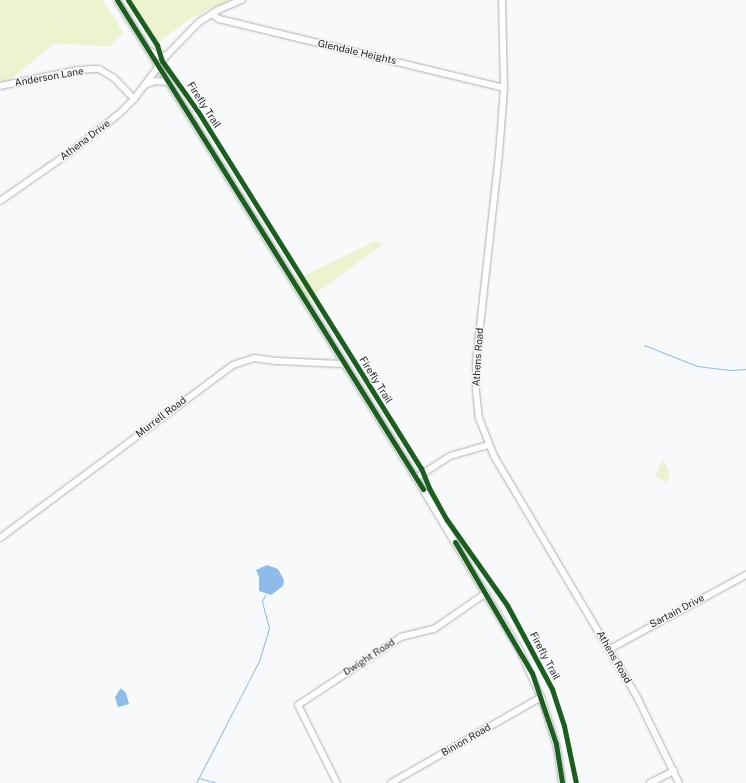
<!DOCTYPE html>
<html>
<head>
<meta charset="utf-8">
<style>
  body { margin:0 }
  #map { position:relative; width:746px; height:783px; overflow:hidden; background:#f8f9fa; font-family:"Public Sans",sans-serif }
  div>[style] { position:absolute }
  .green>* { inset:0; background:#ecf3cf }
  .water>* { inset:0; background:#8ebbe9 }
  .stream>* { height:1px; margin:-0.5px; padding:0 0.5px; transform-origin:0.5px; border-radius:0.5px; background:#8ebbe9 }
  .roads { filter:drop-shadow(0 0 1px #aeafb0) drop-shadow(0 0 1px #aeafb0) }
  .minor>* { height:6px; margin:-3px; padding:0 3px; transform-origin:3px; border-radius:3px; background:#fefefe }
  .cycleway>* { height:5px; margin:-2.5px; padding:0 2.5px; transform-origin:2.5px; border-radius:2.5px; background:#1b5e20 }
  span { translate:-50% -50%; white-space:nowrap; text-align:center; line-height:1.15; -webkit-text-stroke:3px #f7f9fb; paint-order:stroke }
  .street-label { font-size:10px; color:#262627 }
</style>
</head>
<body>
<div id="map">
  <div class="green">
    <div style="clip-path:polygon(0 0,103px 0,123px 33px,110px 47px,55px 43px,8px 81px,0 82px)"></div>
    <div style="clip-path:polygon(125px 0,230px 0,191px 18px,155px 45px)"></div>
    <div style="clip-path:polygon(376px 241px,382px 245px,308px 299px,295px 280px)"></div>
    <div style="clip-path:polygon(663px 460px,669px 472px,668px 483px,655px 476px)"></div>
  </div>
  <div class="water">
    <div style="clip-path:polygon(267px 565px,278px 569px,284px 580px,283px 586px,271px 595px,259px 591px,259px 577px,256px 570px)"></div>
    <div style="clip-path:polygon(121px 688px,126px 693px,129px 704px,118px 707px,115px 697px)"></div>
  </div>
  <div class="stream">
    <div style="left:644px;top:345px;width:57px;rotate:21.6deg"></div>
    <div style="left:697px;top:366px;width:33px;rotate:7deg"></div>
    <div style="left:730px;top:370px;width:16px;rotate:-4deg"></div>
    <div style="left:199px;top:778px;width:19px;rotate:16deg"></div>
    <div style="left:196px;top:783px;width:137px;rotate:-62.7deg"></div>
    <div style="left:259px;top:661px;width:34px;rotate:-73deg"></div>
    <div style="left:269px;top:628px;width:28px;rotate:-105deg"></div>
    <div style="left:262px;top:601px;width:7px;rotate:-63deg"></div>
  </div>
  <div class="roads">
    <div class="minor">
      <div style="left:117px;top:0;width:564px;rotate:57.97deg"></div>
      <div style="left:416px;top:478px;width:202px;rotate:59deg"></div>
      <div style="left:520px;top:651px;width:51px;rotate:65.5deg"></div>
      <div style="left:541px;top:697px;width:52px;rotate:72.3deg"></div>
      <div style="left:557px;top:747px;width:36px;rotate:82deg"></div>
      <div style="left:502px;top:0;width:88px;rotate:88.7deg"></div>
      <div style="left:504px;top:88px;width:66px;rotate:94.3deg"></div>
      <div style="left:499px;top:154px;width:208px;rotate:96.3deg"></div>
      <div style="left:476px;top:361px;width:30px;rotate:90deg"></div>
      <div style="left:476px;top:391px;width:27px;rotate:84deg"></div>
      <div style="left:479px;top:418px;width:41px;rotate:68.5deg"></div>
      <div style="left:494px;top:456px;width:282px;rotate:59.3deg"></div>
      <div style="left:638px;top:699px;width:93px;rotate:64deg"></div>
      <div style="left:212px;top:14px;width:9px;rotate:36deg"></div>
      <div style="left:219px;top:19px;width:293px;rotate:13.6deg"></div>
      <div style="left:150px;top:51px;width:10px;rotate:29deg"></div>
      <div style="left:159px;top:56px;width:8px;rotate:-7deg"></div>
      <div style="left:145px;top:85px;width:11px;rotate:-22deg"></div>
      <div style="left:155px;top:81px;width:13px;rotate:4deg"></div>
      <div style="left:0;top:86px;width:79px;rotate:-11.7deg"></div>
      <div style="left:77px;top:70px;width:22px;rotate:-3deg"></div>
      <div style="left:99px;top:69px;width:17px;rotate:31deg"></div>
      <div style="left:114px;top:78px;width:29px;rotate:46deg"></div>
      <div style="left:0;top:201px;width:84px;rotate:-34.8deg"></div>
      <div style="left:69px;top:153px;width:63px;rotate:-38deg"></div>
      <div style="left:119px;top:114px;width:21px;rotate:-45deg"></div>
      <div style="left:134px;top:99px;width:55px;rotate:-53.1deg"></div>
      <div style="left:167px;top:55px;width:46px;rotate:-45.9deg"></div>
      <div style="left:199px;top:22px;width:22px;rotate:-32deg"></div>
      <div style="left:218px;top:10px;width:26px;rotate:-23deg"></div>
      <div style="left:416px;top:478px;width:40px;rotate:-32.9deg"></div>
      <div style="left:450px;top:456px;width:40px;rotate:-16deg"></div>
      <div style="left:0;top:538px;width:290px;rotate:-36.6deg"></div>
      <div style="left:233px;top:365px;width:22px;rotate:-18deg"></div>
      <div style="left:254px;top:358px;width:22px;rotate:8deg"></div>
      <div style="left:276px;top:361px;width:67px;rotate:2.6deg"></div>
      <div style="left:610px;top:649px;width:155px;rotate:-28.6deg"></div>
      <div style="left:337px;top:783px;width:87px;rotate:-116.6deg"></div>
      <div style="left:298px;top:705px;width:123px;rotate:-33.4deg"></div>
      <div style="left:401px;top:637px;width:34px;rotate:-14deg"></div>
      <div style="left:434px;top:629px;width:63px;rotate:-34.7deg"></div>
      <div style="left:391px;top:783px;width:173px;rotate:-29.8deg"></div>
      <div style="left:650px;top:783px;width:27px;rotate:-27deg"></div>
    </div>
  </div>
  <div class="cycleway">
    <div style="left:117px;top:0;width:577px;rotate:57.96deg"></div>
    <div style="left:128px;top:0;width:54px;rotate:57.2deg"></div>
    <div style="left:157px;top:45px;width:17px;rotate:73deg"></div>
    <div style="left:162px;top:61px;width:60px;rotate:54.5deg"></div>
    <div style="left:197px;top:110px;width:422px;rotate:58deg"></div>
    <div style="left:421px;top:468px;width:22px;rotate:68deg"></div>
    <div style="left:429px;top:488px;width:37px;rotate:61deg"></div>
    <div style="left:447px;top:520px;width:104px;rotate:54.8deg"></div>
    <div style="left:507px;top:605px;width:95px;rotate:61.8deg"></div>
    <div style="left:552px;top:689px;width:39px;rotate:72deg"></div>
    <div style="left:564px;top:726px;width:58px;rotate:78.1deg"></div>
    <div style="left:455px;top:542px;width:152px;rotate:59.6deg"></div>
    <div style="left:532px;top:673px;width:75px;rotate:71.3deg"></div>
    <div style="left:556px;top:744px;width:39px;rotate:81deg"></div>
  </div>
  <div class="street-label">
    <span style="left:357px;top:52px;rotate:13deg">Glendale Heights</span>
    <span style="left:49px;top:77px;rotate:-10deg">Anderson Lane</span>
    <span style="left:204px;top:105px;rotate:57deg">Firefly Trail</span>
    <span style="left:85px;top:140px;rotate:-37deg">Athena Drive</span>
    <span style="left:478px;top:357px;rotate:-86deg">Athens Road</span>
    <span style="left:376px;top:380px;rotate:58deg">Firefly Trail</span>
    <span style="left:161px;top:417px;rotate:-37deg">Murrell Road</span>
    <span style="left:677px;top:611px;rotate:-28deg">Sartain Drive</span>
    <span style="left:545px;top:656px;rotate:62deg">Firefly Trail</span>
    <span style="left:369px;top:657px;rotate:-33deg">Dwight Road</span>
    <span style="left:614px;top:657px;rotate:60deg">Athens Road</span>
    <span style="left:466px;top:740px;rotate:-30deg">Binion Road</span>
  </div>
</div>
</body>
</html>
